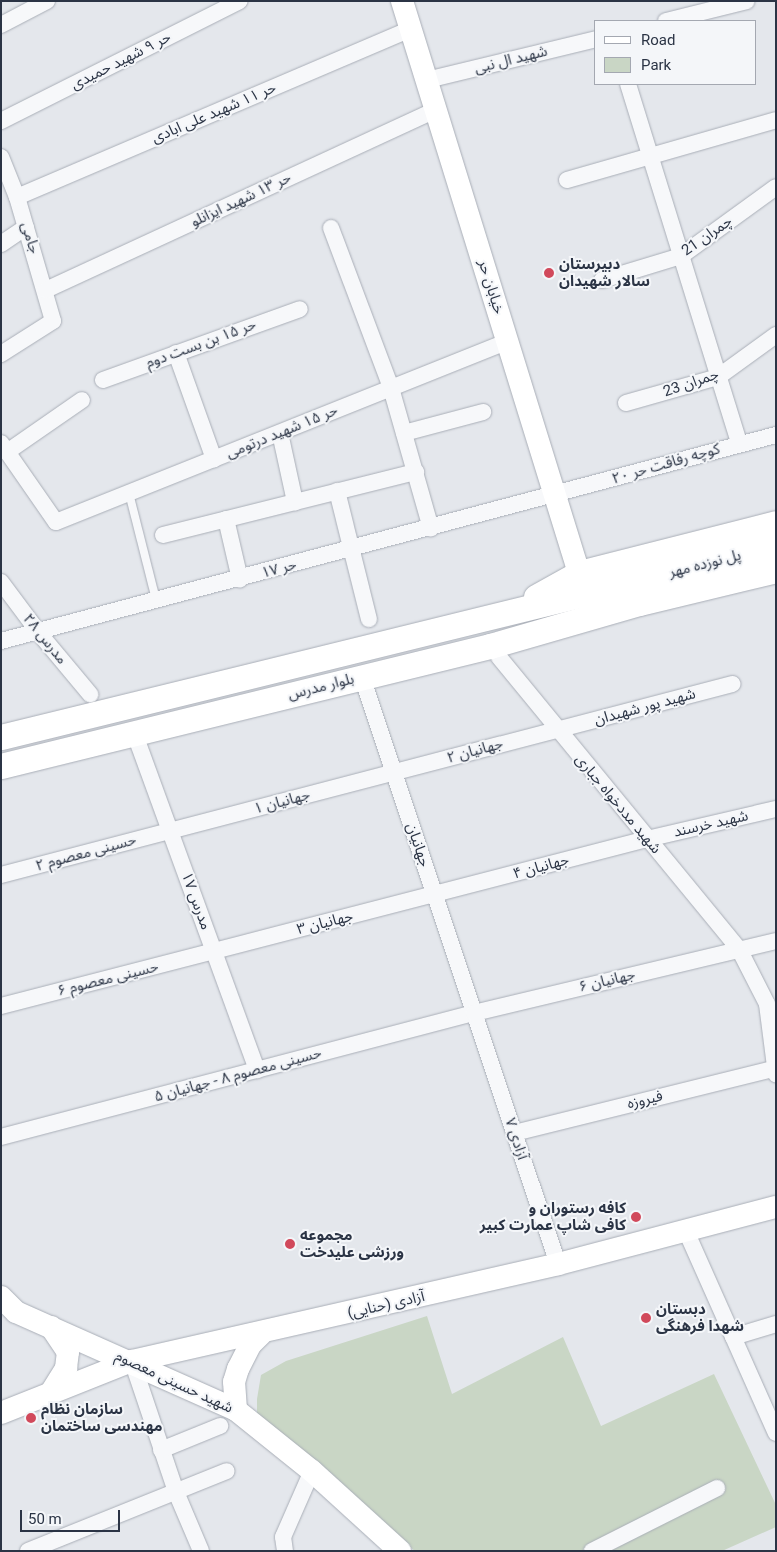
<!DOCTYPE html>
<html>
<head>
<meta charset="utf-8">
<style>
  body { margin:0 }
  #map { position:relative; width:777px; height:1552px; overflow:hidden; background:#e4e7ec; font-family:Roboto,"Noto Sans Arabic",sans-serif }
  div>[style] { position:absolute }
  .green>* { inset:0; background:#c9d6c5 }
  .roads { filter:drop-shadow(0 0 1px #a9aeb7) drop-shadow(0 0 1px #a9aeb7) }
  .lane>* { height:8px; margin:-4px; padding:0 4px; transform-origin:4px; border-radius:4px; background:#f7f8fa }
  .street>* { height:16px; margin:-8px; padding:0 8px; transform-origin:8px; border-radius:8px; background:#f7f8fa }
  .secondary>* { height:22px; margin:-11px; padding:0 11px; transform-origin:11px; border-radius:11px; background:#fff }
  .primary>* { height:25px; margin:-12.5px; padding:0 12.5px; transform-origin:12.5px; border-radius:12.5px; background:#fff }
  .dots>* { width:14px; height:14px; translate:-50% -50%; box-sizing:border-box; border:2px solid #f4f6f9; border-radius:50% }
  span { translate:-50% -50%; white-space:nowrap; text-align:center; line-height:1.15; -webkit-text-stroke:4px #f4f6f9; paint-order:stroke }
  .street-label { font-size:15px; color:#2b3445 }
  .poi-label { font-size:15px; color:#2b3445; font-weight:700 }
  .left { translate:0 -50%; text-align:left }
  .right { translate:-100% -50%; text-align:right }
  .frame { position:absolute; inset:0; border:2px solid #2b3445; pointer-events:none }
  .legend { position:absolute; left:594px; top:20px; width:162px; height:65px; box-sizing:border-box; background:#f4f6f9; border:1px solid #a4a8b1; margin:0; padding:6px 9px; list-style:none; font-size:15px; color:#2b3445 }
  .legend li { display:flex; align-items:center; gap:10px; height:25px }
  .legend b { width:25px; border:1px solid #a4a8b1 }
  .scale { position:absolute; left:20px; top:1510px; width:100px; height:22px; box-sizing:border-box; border:2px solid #2b3445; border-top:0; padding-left:6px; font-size:15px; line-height:18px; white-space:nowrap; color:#2b3445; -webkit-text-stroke:4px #f4f6f9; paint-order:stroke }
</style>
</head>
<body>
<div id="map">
  <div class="green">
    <div style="clip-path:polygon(427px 1316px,452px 1394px,563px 1337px,601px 1426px,714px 1374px,776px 1505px,776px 1527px,722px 1551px,415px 1551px,257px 1425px,257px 1399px,261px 1375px,286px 1361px)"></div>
  </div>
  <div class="roads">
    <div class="lane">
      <div style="left:129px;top:493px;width:110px;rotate:75.8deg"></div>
    </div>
    <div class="street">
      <div style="left:666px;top:21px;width:83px;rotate:-13.9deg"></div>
      <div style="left:1px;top:25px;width:52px;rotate:-27.6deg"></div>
      <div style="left:427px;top:80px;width:174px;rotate:-13.6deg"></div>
      <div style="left:628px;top:84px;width:376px;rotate:72.8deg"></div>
      <div style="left:1px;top:121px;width:267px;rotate:-26.7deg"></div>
      <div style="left:1px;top:157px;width:43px;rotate:68.2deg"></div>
      <div style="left:17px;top:197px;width:129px;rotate:73.8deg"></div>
      <div style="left:53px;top:321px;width:62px;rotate:147.6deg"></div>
      <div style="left:567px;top:180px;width:217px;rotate:-16deg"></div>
      <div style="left:17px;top:197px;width:428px;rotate:-23.1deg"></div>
      <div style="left:331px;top:228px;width:171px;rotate:69.4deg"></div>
      <div style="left:391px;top:388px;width:146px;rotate:74.1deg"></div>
      <div style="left:1px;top:244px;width:30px;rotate:-34deg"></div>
      <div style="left:602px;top:280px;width:83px;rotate:-16.9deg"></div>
      <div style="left:681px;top:256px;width:117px;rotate:-36deg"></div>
      <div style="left:46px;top:290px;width:430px;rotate:-24.8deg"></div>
      <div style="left:176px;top:353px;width:113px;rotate:70.3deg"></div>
      <div style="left:103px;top:380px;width:209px;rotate:-19.8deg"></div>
      <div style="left:626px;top:403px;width:96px;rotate:-15.8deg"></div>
      <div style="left:718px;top:377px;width:72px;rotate:-35.9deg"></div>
      <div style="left:280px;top:433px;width:71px;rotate:77.7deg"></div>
      <div style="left:404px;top:433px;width:82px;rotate:-14.9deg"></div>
      <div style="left:1px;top:443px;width:96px;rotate:55.2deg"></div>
      <div style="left:56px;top:522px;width:487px;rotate:-21.8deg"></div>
      <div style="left:7px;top:452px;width:91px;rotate:-34.7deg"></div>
      <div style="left:337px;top:491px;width:132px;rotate:76deg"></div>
      <div style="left:226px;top:519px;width:62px;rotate:76.9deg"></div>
      <div style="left:163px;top:535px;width:261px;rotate:-14deg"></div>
      <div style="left:1px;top:582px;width:64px;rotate:53.3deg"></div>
      <div style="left:39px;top:633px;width:80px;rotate:50.1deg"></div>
      <div style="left:1px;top:641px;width:802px;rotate:-14.89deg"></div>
      <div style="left:499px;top:657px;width:378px;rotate:50.6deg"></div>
      <div style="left:739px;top:949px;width:62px;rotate:63deg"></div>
      <div style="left:767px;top:1004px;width:71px;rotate:82.7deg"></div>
      <div style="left:362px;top:677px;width:619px;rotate:71.54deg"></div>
      <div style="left:134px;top:732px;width:360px;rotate:70deg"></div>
      <div style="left:1px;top:875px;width:756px;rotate:-14.64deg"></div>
      <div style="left:1px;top:1006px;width:667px;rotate:-14.49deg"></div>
      <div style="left:647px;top:839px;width:132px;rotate:-13.1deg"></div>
      <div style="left:514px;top:1133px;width:270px;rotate:-13.9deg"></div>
      <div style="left:1px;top:1137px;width:489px;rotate:-14.7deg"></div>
      <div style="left:474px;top:1013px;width:310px;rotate:-13.4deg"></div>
      <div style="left:686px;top:1231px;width:221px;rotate:66deg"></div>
      <div style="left:733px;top:1337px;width:45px;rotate:-16.8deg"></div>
      <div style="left:132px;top:1361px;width:138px;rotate:71.4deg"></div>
      <div style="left:176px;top:1492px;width:64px;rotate:67deg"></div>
      <div style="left:161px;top:1450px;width:64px;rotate:-22.1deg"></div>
      <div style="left:28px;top:1551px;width:214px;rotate:-21.9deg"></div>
      <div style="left:285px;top:1551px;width:14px;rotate:-98deg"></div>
      <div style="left:283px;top:1537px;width:72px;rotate:-66.3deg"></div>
      <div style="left:592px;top:1551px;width:140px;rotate:-26.7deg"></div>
    </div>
    <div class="secondary">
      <div style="left:402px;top:1px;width:599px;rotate:72.81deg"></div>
      <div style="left:1px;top:1297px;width:21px;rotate:45deg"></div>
      <div style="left:16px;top:1312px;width:241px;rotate:24deg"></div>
      <div style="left:236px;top:1410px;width:97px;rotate:38.8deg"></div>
      <div style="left:312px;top:1471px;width:119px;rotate:42.3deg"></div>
      <div style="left:50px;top:1394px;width:31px;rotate:-58deg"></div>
      <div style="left:66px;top:1368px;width:16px;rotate:-83deg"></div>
      <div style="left:68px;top:1352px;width:30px;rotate:-124deg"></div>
      <div style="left:236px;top:1410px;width:28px;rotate:-94deg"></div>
      <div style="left:234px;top:1382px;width:14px;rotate:-73deg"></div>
      <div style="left:238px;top:1369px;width:28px;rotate:-63deg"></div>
      <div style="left:251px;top:1344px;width:14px;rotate:-45deg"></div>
      <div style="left:1px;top:1413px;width:141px;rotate:-21.7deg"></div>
      <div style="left:132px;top:1361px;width:437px;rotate:-12.8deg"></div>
      <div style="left:558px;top:1264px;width:225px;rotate:-14.7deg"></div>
    </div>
    <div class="primary">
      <div style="left:536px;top:597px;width:49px;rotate:-29.2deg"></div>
      <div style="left:579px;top:573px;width:203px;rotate:-14.2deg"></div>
      <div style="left:1px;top:737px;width:798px;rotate:-13.78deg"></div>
      <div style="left:1px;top:766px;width:504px;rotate:-13.79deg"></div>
      <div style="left:490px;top:646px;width:155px;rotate:-16.1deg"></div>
      <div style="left:639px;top:603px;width:141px;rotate:-13.5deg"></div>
    </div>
  </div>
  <div class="dots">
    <div style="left:549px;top:273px;background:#d1495b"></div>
    <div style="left:636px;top:1217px;background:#d1495b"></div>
    <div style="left:290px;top:1244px;background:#d1495b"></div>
    <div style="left:646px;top:1318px;background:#d1495b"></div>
    <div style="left:31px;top:1418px;background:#d1495b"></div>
  </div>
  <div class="street-label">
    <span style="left:511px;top:60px;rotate:-14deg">شهید ال نبی</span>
    <span style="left:121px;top:61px;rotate:-27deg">حر ۹ شهید حمیدی</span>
    <span style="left:214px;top:113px;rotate:-23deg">حر ۱۱ شهید علی ابادی</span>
    <span style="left:241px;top:200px;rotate:-25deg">حر ۱۳ شهید ایزانلو</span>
    <span style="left:707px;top:236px;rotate:-35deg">چمران 21</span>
    <span style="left:30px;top:238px;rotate:73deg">جامی</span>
    <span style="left:491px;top:287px;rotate:73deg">خیابان حر</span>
    <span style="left:201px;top:344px;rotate:-20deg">حر ۱۵ بن بست دوم</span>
    <span style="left:691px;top:383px;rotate:-19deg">چمران 23</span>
    <span style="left:282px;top:432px;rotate:-22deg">حر ۱۵ شهید درتومی</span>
    <span style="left:666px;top:464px;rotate:-16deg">کوچه رفاقت حر ۲۰</span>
    <span style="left:705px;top:564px;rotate:-14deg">پل نوزده مهر</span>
    <span style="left:279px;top:569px;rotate:-15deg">حر ۱۷</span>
    <span style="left:45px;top:639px;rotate:51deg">مدرس ۲۸</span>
    <span style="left:321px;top:687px;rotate:-14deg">بلوار مدرس</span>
    <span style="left:645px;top:707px;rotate:-15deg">شهید پور شهیدان</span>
    <span style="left:475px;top:751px;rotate:-15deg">جهانیان ۲</span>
    <span style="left:282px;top:802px;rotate:-15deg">جهانیان ۱</span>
    <span style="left:618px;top:804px;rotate:50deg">شهید مددخواه جباری</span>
    <span style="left:711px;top:824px;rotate:-13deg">شهید خرسند</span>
    <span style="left:418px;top:845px;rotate:71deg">جهانیان</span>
    <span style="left:86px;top:853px;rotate:-15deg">حسینی معصوم ۲</span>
    <span style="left:541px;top:867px;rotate:-15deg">جهانیان ۴</span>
    <span style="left:196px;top:901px;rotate:70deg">مدرس ۱۷</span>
    <span style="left:325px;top:923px;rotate:-14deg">جهانیان ۳</span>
    <span style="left:108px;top:979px;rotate:-14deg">حسینی معصوم ۶</span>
    <span style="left:607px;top:981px;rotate:-13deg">جهانیان ۶</span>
    <span style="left:238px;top:1075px;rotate:-15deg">حسینی معصوم ۸ - جهانیان ۵</span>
    <span style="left:645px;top:1100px;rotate:-14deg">فیروزه</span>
    <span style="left:516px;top:1139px;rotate:72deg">آزادی ۷</span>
    <span style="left:386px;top:1305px;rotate:-13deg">آزادی (حنایی)</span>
    <span style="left:174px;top:1382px;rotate:25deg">شهید حسینی معصوم</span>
  </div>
  <div class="poi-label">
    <span class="left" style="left:559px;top:273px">دبیرستان<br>سالار شهیدان</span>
    <span class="right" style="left:626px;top:1217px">کافه رستوران و<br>کافی شاپ عمارت کبیر</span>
    <span class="left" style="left:300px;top:1244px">مجموعه<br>ورزشی علیدخت</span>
    <span class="left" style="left:656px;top:1318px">دبستان<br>شهدا فرهنگی</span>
    <span class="left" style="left:41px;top:1418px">سازمان نظام<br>مهندسی ساختمان</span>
  </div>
  <div class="frame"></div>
  <ul class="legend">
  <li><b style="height:6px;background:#fff"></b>Road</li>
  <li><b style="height:14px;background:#c9d6c5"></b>Park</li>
  </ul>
  <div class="scale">50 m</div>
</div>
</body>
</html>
